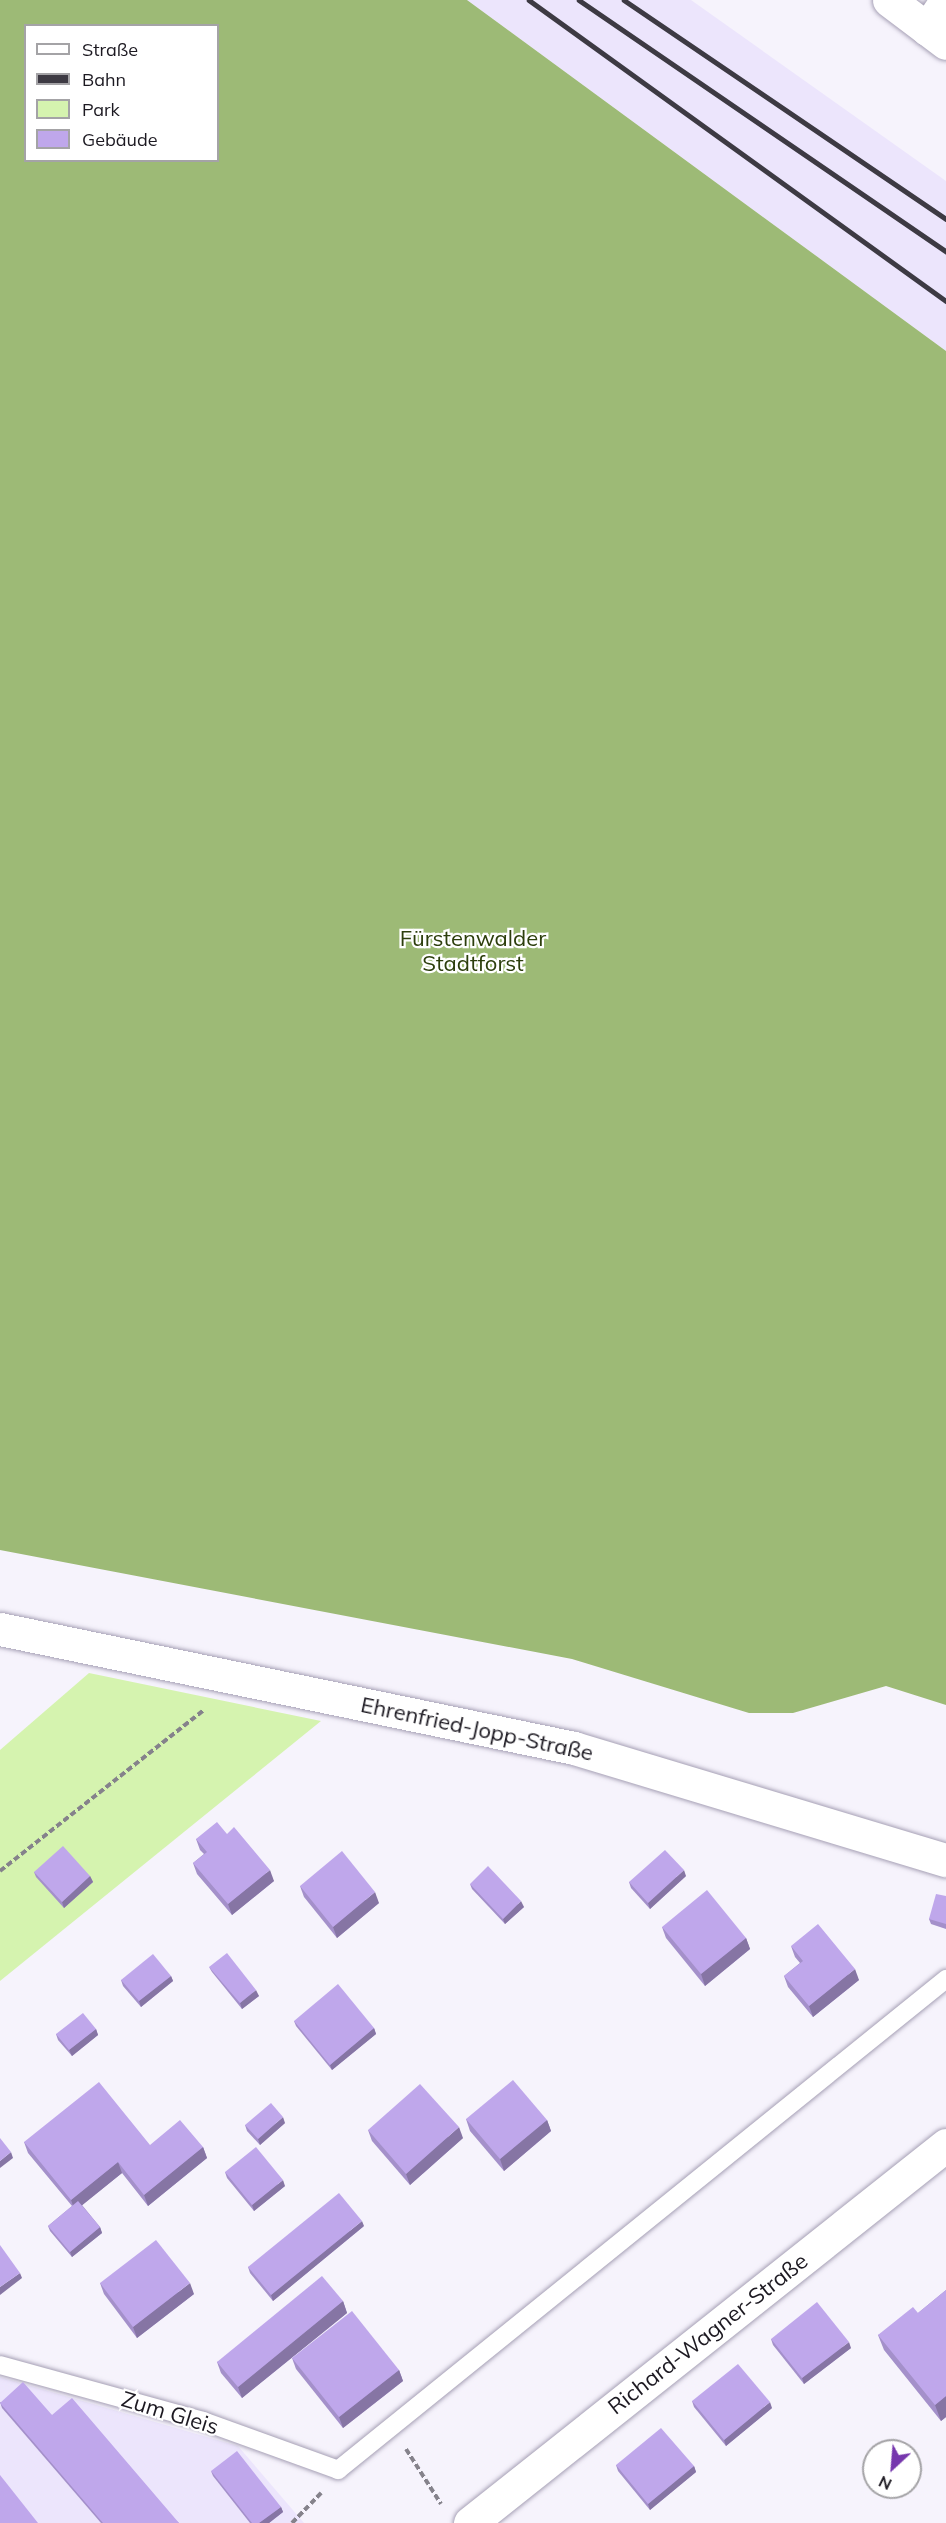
<!DOCTYPE html>
<html>
<head>
<meta charset="utf-8">
<style>
  body { margin:0 }
  #map { position:relative; width:946px; height:2523px; overflow:hidden; background:#f6f3fc; font-family:Mulish,sans-serif }
  div>[style] { position:absolute }
  .built>* { inset:0; background:#ece5fc }
  .green>* { inset:0; background:#d5f3af }
  .forest>* { inset:0; background:#9dba76 }
  .path>* { height:4px; margin-top:-2px; transform-origin:0; background:repeating-linear-gradient(90deg,#85828b 0 6px,transparent 0 9px) }
  .roads { filter:drop-shadow(0 0 2px #a6a0b5) drop-shadow(0 0 2px #a6a0b5) }
  .service>* { height:18px; margin:-9px; padding:0 9px; transform-origin:9px; border-radius:9px; background:#fff }
  .minor>* { height:33px; margin:-16.5px; padding:0 16.5px; transform-origin:16.5px; border-radius:16.5px; background:#fff }
  .rail>* { height:4.5px; margin:-2.25px; padding:0 2.25px; transform-origin:2.25px; border-radius:2.25px; background:#3d3a43 }
  .wall>* { inset:0; background:#a490ca }
  .shaded-wall>* { inset:0; background:#8675a4 }
  .building>* { inset:0; background:#bfa7eb }
  span { translate:-50% -50%; white-space:nowrap; text-align:center; line-height:1.15; -webkit-text-stroke:4.5px #fff; paint-order:stroke }
  .park-label { font-size:22px; color:#2c3e0c }
  .street-label { font-size:22px; color:#1c1921 }
  .legend { position:absolute; left:24px; top:24px; width:195px; height:138px; box-sizing:border-box; background:#fff; border:2px solid #a4a3a6; margin:0; padding:8px 10px; list-style:none; font-size:18px; color:#1c1921 }
  .legend li { display:flex; align-items:center; gap:12px; height:30px }
  .legend b { width:30px; border:2px solid #a4a3a6 }
  .north { position:absolute; left:862px; top:2439px; width:60px; height:60px; box-sizing:border-box; background:#fff; border:2px solid #a4a3a6; border-radius:50%; rotate:206deg; font-size:16px; font-weight:700; line-height:24px; text-align:center; color:#1c1921 }
  .north::after { content:''; display:block; margin:auto; width:21px; height:27px; background:#7637ad; clip-path:polygon(50% 0,100% 100%,50% 72%,0 100%) }
</style>
</head>
<body>
<div id="map">
  <div class="built">
    <div style="clip-path:polygon(467px 0,691px 0,946px 181px,946px 351px)"></div>
    <div style="clip-path:polygon(0 2377px,238px 2446px,304px 2523px,0 2523px)"></div>
  </div>
  <div class="green">
    <div style="clip-path:polygon(89px 1673px,321px 1721px,0 1981px,0 1750px)"></div>
  </div>
  <div class="forest">
    <div style="clip-path:polygon(evenodd,0 0,467px 0,946px 351px,946px 1705px,886px 1686px,793px 1713px,749px 1713px,572px 1659px,0 1550px,0 0,26px 26px,218px 26px,218px 160px,26px 160px,26px 26px)"></div>
  </div>
  <div class="path">
    <div style="left:0;top:1871px;width:260px;rotate:-38.3deg"></div>
    <div style="left:406px;top:2449px;width:65px;rotate:57.5deg"></div>
    <div style="left:292px;top:2523px;width:42px;rotate:-46deg"></div>
  </div>
  <div class="roads">
    <div class="service">
      <div style="left:0;top:2365px;width:211px;rotate:15.4deg"></div>
      <div style="left:203px;top:2421px;width:144px;rotate:19.9deg"></div>
      <div style="left:338px;top:2470px;width:782px;rotate:-38.92deg"></div>
    </div>
    <div class="minor">
      <div style="left:889px;top:0;width:71px;rotate:37deg"></div>
      <div style="left:927px;top:29px;width:34px;rotate:-56deg"></div>
      <div style="left:0;top:1629px;width:586px;rotate:11.71deg"></div>
      <div style="left:574px;top:1748px;width:388px;rotate:16.8deg"></div>
      <div style="left:470px;top:2523px;width:608px;rotate:-38.45deg"></div>
    </div>
  </div>
  <div class="rail">
    <div style="left:529px;top:0;width:514px;rotate:35.82deg"></div>
    <div style="left:579px;top:0;width:445px;rotate:34.4deg"></div>
    <div style="left:624px;top:0;width:389px;rotate:34.2deg"></div>
  </div>
  <div class="wall">
    <div style="clip-path:polygon(227px 1834px,274px 1881px,232px 1915px,197px 1874px,193px 1863px,204px 1854px,200px 1850px,196px 1839px)"></div>
    <div style="clip-path:polygon(34px 1872px,90px 1876px,93px 1882px,64px 1908px,36px 1877px)"></div>
    <div style="clip-path:polygon(686px 1876px,650px 1909px,631px 1888px,629px 1882px)"></div>
    <div style="clip-path:polygon(470px 1884px,524px 1907px,505px 1924px,472px 1889px)"></div>
    <div style="clip-path:polygon(300px 1886px,379px 1903px,337px 1938px,304px 1897px)"></div>
    <div style="clip-path:polygon(946px 1896px,946px 1929px,931px 1924px,929px 1919px)"></div>
    <div style="clip-path:polygon(662px 1927px,746px 1938px,750px 1949px,705px 1986px,666px 1938px)"></div>
    <div style="clip-path:polygon(791px 1946px,859px 1980px,813px 2017px,788px 1987px,784px 1976px,800px 1963px,795px 1957px)"></div>
    <div style="clip-path:polygon(209px 1967px,259px 1996px,242px 2009px,212px 1972px)"></div>
    <div style="clip-path:polygon(171px 1976px,173px 1981px,141px 2007px,123px 1986px,121px 1980px)"></div>
    <div style="clip-path:polygon(294px 2021px,374px 2028px,376px 2034px,332px 2070px,296px 2026px)"></div>
    <div style="clip-path:polygon(96px 2029px,98px 2035px,72px 2056px,58px 2040px,56px 2034px)"></div>
    <div style="clip-path:polygon(466px 2119px,547px 2120px,551px 2131px,504px 2171px,470px 2131px)"></div>
    <div style="clip-path:polygon(285px 2123px,260px 2145px,247px 2131px,245px 2125px)"></div>
    <div style="clip-path:polygon(368px 2130px,463px 2138px,410px 2185px,372px 2141px)"></div>
    <div style="clip-path:polygon(24px 2142px,203px 2147px,207px 2158px,148px 2206px,122px 2173px,82px 2205px,100px 2227px,102px 2233px,72px 2257px,50px 2231px,48px 2226px,72px 2206px,28px 2153px)"></div>
    <div style="clip-path:polygon(225px 2172px,285px 2186px,254px 2211px,227px 2178px)"></div>
    <div style="clip-path:polygon(364px 2226px,273px 2301px,250px 2273px,248px 2267px)"></div>
    <div style="clip-path:polygon(100px 2283px,194px 2294px,137px 2338px,104px 2294px)"></div>
    <div style="clip-path:polygon(946px 2290px,946px 2417px,941px 2421px,884px 2350px,878px 2335px,918px 2313px)"></div>
    <div style="clip-path:polygon(343px 2301px,347px 2313px,242px 2398px,221px 2373px,217px 2362px)"></div>
    <div style="clip-path:polygon(771px 2339px,851px 2348px,804px 2384px,773px 2345px)"></div>
    <div style="clip-path:polygon(292px 2358px,399px 2370px,403px 2381px,343px 2428px,296px 2369px)"></div>
    <div style="clip-path:polygon(692px 2401px,772px 2408px,726px 2446px,694px 2407px)"></div>
    <div style="clip-path:polygon(0 2402px,52px 2415px,179px 2523px,101px 2523px,2px 2408px)"></div>
    <div style="clip-path:polygon(616px 2465px,694px 2466px,696px 2472px,650px 2510px,618px 2471px)"></div>
    <div style="clip-path:polygon(211px 2471px,281px 2507px,283px 2512px,269px 2523px,250px 2523px,213px 2476px)"></div>
  </div>
  <div class="shaded-wall">
    <div style="clip-path:polygon(270px 1870px,274px 1881px,232px 1915px,228px 1904px)"></div>
    <div style="clip-path:polygon(684px 1870px,686px 1876px,650px 1909px,648px 1903px)"></div>
    <div style="clip-path:polygon(90px 1876px,93px 1882px,64px 1908px,62px 1902px)"></div>
    <div style="clip-path:polygon(375px 1892px,379px 1903px,337px 1938px,333px 1927px)"></div>
    <div style="clip-path:polygon(521px 1901px,524px 1907px,505px 1924px,503px 1919px)"></div>
    <div style="clip-path:polygon(746px 1938px,750px 1949px,705px 1986px,701px 1974px)"></div>
    <div style="clip-path:polygon(855px 1969px,859px 1980px,813px 2017px,809px 2006px)"></div>
    <div style="clip-path:polygon(171px 1976px,173px 1981px,141px 2007px,139px 2001px)"></div>
    <div style="clip-path:polygon(256px 1990px,259px 1996px,242px 2009px,240px 2003px)"></div>
    <div style="clip-path:polygon(374px 2028px,376px 2034px,332px 2070px,330px 2065px)"></div>
    <div style="clip-path:polygon(96px 2029px,98px 2035px,72px 2056px,69px 2050px)"></div>
    <div style="clip-path:polygon(283px 2117px,285px 2123px,260px 2145px,258px 2139px)"></div>
    <div style="clip-path:polygon(547px 2120px,551px 2131px,504px 2171px,500px 2159px)"></div>
    <div style="clip-path:polygon(459px 2127px,463px 2138px,410px 2185px,406px 2174px)"></div>
    <div style="clip-path:polygon(203px 2147px,207px 2158px,148px 2206px,144px 2195px)"></div>
    <div style="clip-path:polygon(11px 2152px,13px 2158px,0 2168px,0 2161px)"></div>
    <div style="clip-path:polygon(118px 2162px,122px 2173px,75px 2211px,71px 2200px)"></div>
    <div style="clip-path:polygon(283px 2180px,285px 2186px,254px 2211px,252px 2205px)"></div>
    <div style="clip-path:polygon(362px 2221px,364px 2226px,273px 2301px,271px 2295px)"></div>
    <div style="clip-path:polygon(100px 2227px,102px 2233px,72px 2257px,70px 2252px)"></div>
    <div style="clip-path:polygon(20px 2273px,22px 2278px,0 2295px,0 2287px)"></div>
    <div style="clip-path:polygon(190px 2283px,194px 2294px,137px 2338px,133px 2327px)"></div>
    <div style="clip-path:polygon(343px 2301px,347px 2313px,242px 2398px,238px 2387px)"></div>
    <div style="clip-path:polygon(849px 2342px,851px 2348px,804px 2384px,802px 2378px)"></div>
    <div style="clip-path:polygon(399px 2370px,403px 2381px,343px 2428px,339px 2417px)"></div>
    <div style="clip-path:polygon(946px 2396px,946px 2417px,941px 2421px,935px 2405px)"></div>
    <div style="clip-path:polygon(770px 2402px,772px 2408px,726px 2446px,724px 2440px)"></div>
    <div style="clip-path:polygon(694px 2466px,696px 2472px,650px 2510px,648px 2504px)"></div>
    <div style="clip-path:polygon(281px 2507px,283px 2512px,269px 2523px,259px 2523px)"></div>
  </div>
  <div class="building">
    <div style="clip-path:polygon(217px 1822px,227px 1834px,234px 1827px,270px 1870px,228px 1904px,193px 1863px,207px 1852px,196px 1839px)"></div>
    <div style="clip-path:polygon(63px 1846px,90px 1876px,62px 1902px,34px 1872px)"></div>
    <div style="clip-path:polygon(665px 1850px,684px 1870px,648px 1903px,629px 1882px)"></div>
    <div style="clip-path:polygon(342px 1851px,375px 1892px,333px 1927px,300px 1886px)"></div>
    <div style="clip-path:polygon(488px 1866px,521px 1901px,503px 1919px,470px 1884px)"></div>
    <div style="clip-path:polygon(707px 1890px,746px 1938px,701px 1974px,662px 1927px)"></div>
    <div style="clip-path:polygon(936px 1894px,946px 1896px,946px 1924px,929px 1919px)"></div>
    <div style="clip-path:polygon(818px 1924px,855px 1969px,809px 2006px,784px 1976px,803px 1961px,791px 1946px)"></div>
    <div style="clip-path:polygon(227px 1953px,256px 1990px,240px 2003px,209px 1967px)"></div>
    <div style="clip-path:polygon(153px 1954px,171px 1976px,139px 2001px,121px 1980px)"></div>
    <div style="clip-path:polygon(338px 1984px,374px 2028px,330px 2065px,294px 2021px)"></div>
    <div style="clip-path:polygon(83px 2013px,96px 2029px,69px 2050px,56px 2034px)"></div>
    <div style="clip-path:polygon(513px 2080px,547px 2120px,500px 2159px,466px 2119px)"></div>
    <div style="clip-path:polygon(99px 2082px,150px 2145px,180px 2120px,203px 2147px,144px 2195px,118px 2162px,71px 2200px,24px 2142px)"></div>
    <div style="clip-path:polygon(420px 2084px,459px 2127px,406px 2174px,368px 2130px)"></div>
    <div style="clip-path:polygon(271px 2103px,283px 2117px,258px 2139px,245px 2125px)"></div>
    <div style="clip-path:polygon(0 2138px,11px 2152px,0 2161px)"></div>
    <div style="clip-path:polygon(256px 2147px,283px 2180px,252px 2205px,225px 2172px)"></div>
    <div style="clip-path:polygon(339px 2193px,362px 2221px,271px 2295px,248px 2267px)"></div>
    <div style="clip-path:polygon(78px 2201px,100px 2227px,70px 2252px,48px 2226px)"></div>
    <div style="clip-path:polygon(156px 2240px,190px 2283px,133px 2327px,100px 2283px)"></div>
    <div style="clip-path:polygon(0 2245px,20px 2273px,0 2287px)"></div>
    <div style="clip-path:polygon(322px 2276px,343px 2301px,238px 2387px,217px 2362px)"></div>
    <div style="clip-path:polygon(946px 2290px,946px 2396px,935px 2405px,878px 2335px,913px 2307px,918px 2313px)"></div>
    <div style="clip-path:polygon(817px 2302px,849px 2342px,802px 2378px,771px 2339px)"></div>
    <div style="clip-path:polygon(352px 2311px,399px 2370px,339px 2417px,292px 2358px)"></div>
    <div style="clip-path:polygon(738px 2364px,770px 2402px,724px 2440px,692px 2401px)"></div>
    <div style="clip-path:polygon(23px 2382px,52px 2415px,72px 2398px,179px 2523px,103px 2523px,0 2403px)"></div>
    <div style="clip-path:polygon(661px 2428px,694px 2466px,648px 2504px,616px 2465px)"></div>
    <div style="clip-path:polygon(237px 2451px,281px 2507px,259px 2523px,252px 2523px,211px 2471px)"></div>
    <div style="clip-path:polygon(0 2475px,38px 2523px,0 2523px)"></div>
  </div>
  <div class="park-label">
    <span style="left:473px;top:951px">Fürstenwalder<br>Stadtforst</span>
  </div>
  <div class="street-label">
    <span style="left:477px;top:1729px;rotate:12deg">Ehrenfried-Jopp-Straße</span>
    <span style="left:708px;top:2334px;rotate:-38deg">Richard-Wagner-Straße</span>
    <span style="left:170px;top:2413px;rotate:17deg">Zum Gleis</span>
  </div>
  <ul class="legend">
  <li><b style="height:8px;background:#fff"></b>Straße</li>
  <li><b style="height:8px;background:#3d3a43"></b>Bahn</li>
  <li><b style="height:16px;background:#d5f3af"></b>Park</li>
  <li><b style="height:16px;background:#bfa7eb"></b>Gebäude</li>
  </ul>
  <div class="north">N</div>
</div>
</body>
</html>
